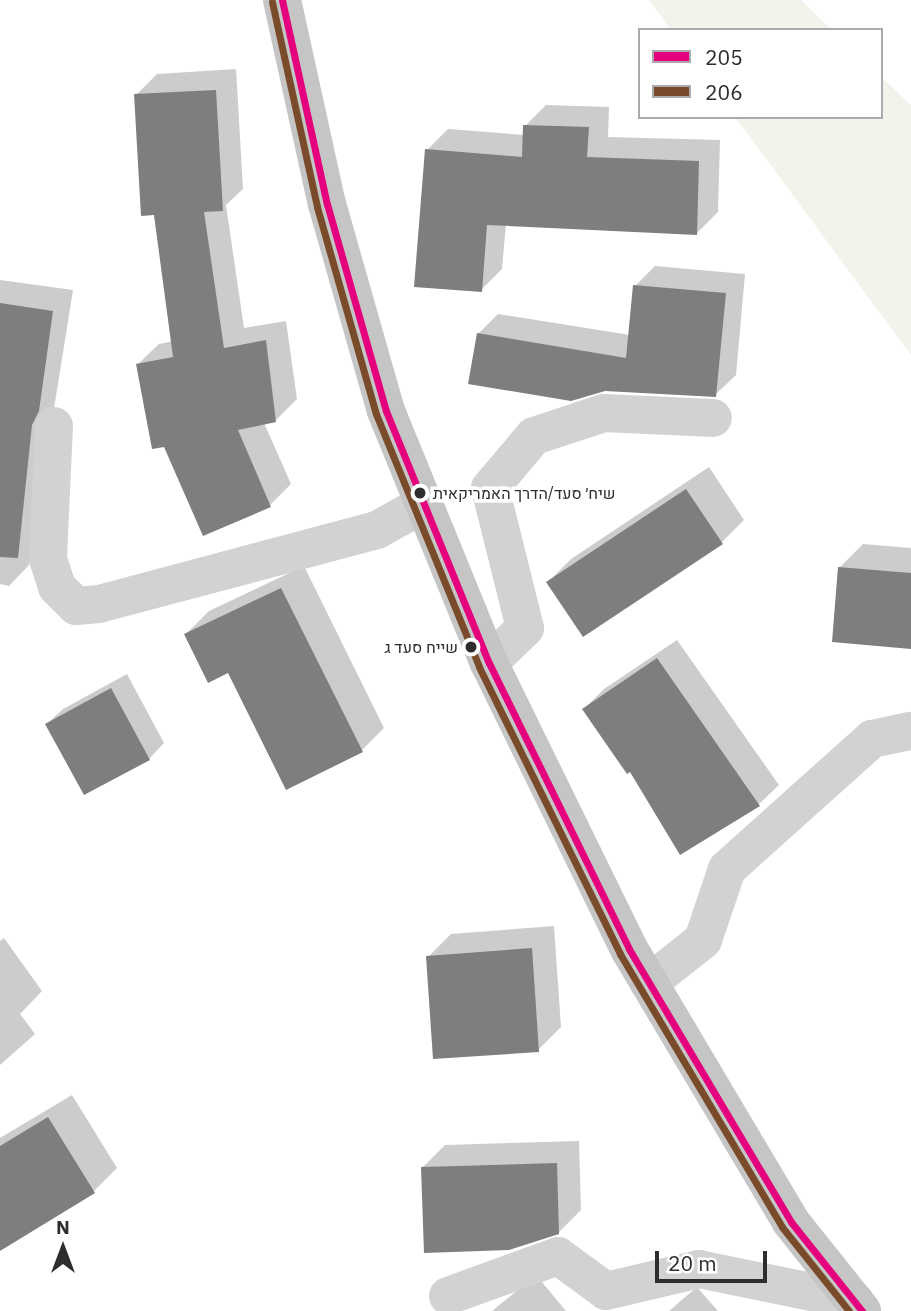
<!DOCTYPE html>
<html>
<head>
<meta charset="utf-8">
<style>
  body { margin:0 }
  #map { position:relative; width:911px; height:1311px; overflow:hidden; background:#fff; font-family:"IBM Plex Sans",Heebo,sans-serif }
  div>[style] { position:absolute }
  .green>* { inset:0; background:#f1f4eb }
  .shadow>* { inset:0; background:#0003 }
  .building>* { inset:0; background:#7e7e7e }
  .minor>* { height:38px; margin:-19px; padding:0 19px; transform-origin:19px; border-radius:19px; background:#d2d2d2 }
  .major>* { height:38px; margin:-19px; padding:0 19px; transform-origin:19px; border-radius:19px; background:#c5c5c5 }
  .bus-1>* { height:7px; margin:-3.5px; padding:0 3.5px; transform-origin:3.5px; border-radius:3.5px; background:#e5007d }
  .bus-2>* { height:7px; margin:-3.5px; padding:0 3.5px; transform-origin:3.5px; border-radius:3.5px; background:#7a4b2a }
  .dots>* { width:19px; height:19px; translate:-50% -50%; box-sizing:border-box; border:4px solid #fff; border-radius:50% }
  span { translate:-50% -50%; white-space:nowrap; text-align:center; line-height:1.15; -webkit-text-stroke:7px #fff; paint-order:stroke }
  .bus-label { font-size:16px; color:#2d2d2d }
  .left { translate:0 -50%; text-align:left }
  .right { translate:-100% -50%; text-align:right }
  .legend { position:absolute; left:638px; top:28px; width:245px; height:91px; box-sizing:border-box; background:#fff; border:2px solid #ababab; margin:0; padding:9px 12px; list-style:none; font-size:21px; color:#2d2d2d }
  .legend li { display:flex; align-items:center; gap:14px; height:35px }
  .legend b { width:35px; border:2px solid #ababab }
  .north { position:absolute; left:28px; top:1213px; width:70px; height:70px; -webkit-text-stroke:5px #fff; paint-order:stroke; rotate:0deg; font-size:19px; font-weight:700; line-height:28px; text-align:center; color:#2d2d2d }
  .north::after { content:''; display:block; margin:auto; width:24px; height:32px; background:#2d2d2d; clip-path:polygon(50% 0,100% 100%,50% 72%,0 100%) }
  .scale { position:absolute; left:655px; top:1251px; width:112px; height:32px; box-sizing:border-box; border:4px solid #2d2d2d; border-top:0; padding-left:9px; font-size:21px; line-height:24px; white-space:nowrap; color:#2d2d2d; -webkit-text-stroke:5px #fff; paint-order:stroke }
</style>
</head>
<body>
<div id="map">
  <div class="green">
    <div style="clip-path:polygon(649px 0,801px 0,832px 30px,671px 30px)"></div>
    <div style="clip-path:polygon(881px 77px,911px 105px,911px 355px,735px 117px,881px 117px)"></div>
  </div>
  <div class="shadow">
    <div style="clip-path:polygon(236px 69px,243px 189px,226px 205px,244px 328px,286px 321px,297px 399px,276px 420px,264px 423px,291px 484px,270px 505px,138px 364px,159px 344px,173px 341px,136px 95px,157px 74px)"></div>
    <div style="clip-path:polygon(546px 105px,609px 107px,608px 137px,720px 140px,718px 212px,697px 233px,506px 224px,502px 269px,481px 290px,427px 150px,448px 129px,525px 135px,525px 126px)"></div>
    <div style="clip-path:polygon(655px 266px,745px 274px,736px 375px,715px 395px,478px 334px,498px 314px,630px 335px,635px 286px)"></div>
    <div style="clip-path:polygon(0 280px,73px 290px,29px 565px,9px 586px,0 584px)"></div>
    <div style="clip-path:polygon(709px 467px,744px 520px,722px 542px,548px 582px,571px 559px)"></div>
    <div style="clip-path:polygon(863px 544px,911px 548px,911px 647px,840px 567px)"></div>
    <div style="clip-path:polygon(304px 566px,384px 728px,361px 751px,229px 670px,186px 634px,209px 611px)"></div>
    <div style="clip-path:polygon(677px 640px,779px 785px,759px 804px,681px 852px,630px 770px,584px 709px,604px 689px)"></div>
    <div style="clip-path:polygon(127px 674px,164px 743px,149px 759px,47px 724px,63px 709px)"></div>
    <div style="clip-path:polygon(554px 926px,561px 1027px,538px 1050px,428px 957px,451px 934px)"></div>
    <div style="clip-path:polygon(4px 938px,42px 991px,20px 1014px,35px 1034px,0 1065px,0 941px)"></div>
    <div style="clip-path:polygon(72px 1095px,117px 1168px,94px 1191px,6px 1245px,0 1236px,0 1138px)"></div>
    <div style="clip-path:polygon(579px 1141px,581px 1210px,558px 1233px,422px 1168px,445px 1145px)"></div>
    <div style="clip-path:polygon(536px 1275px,566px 1311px,492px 1311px)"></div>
    <div style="clip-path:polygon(697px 1287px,718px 1311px,669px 1311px)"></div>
  </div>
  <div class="building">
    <div style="clip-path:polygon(216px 90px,223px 211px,204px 212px,224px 348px,266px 340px,276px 422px,238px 430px,271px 507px,203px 536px,164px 447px,152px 449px,136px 364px,173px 357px,154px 215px,141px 216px,134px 94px)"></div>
    <div style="clip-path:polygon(523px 125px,589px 127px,587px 157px,699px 161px,697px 235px,487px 225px,482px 292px,414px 287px,425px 149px,522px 157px)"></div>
    <div style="clip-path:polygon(633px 285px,726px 293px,716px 397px,605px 391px,571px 401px,468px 384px,477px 333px,626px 358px)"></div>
    <div style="clip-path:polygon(0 303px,53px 311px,39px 411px,32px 425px,18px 558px,0 557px)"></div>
    <div style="clip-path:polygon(686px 489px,723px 544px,583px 637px,546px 582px)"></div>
    <div style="clip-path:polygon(838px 567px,911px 573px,911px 649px,832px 642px)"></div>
    <div style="clip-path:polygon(281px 588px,363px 752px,286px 790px,228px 673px,208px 683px,184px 634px)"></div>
    <div style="clip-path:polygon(657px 658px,760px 806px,680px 855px,630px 772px,627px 774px,582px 709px)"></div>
    <div style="clip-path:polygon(111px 688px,150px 760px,84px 795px,45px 724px)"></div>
    <div style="clip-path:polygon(532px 948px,539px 1052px,433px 1059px,426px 956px)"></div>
    <div style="clip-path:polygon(48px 1117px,95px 1193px,0 1251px,0 1146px)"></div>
    <div style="clip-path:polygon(557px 1163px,559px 1234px,509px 1250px,424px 1253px,421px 1167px)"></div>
  </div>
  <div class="minor">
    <div style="left:54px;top:426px;width:133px;rotate:92.6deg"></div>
    <div style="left:48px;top:559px;width:29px;rotate:72deg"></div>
    <div style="left:57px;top:587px;width:27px;rotate:45deg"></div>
    <div style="left:76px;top:606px;width:23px;rotate:-5deg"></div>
    <div style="left:99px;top:604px;width:288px;rotate:-14.9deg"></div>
    <div style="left:377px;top:530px;width:51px;rotate:-29.1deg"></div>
    <div style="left:489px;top:663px;width:50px;rotate:-44.2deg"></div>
    <div style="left:525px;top:628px;width:144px;rotate:-104deg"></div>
    <div style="left:490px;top:488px;width:68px;rotate:-49.8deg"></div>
    <div style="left:534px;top:436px;width:74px;rotate:-18.2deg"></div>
    <div style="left:604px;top:413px;width:109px;rotate:2.6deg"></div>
    <div style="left:649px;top:983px;width:69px;rotate:-38.5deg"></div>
    <div style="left:703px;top:940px;width:75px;rotate:-71.3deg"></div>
    <div style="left:727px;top:869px;width:195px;rotate:-41.9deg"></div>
    <div style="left:872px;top:739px;width:40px;rotate:-12deg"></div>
    <div style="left:448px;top:1296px;width:117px;rotate:-20deg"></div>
    <div style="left:558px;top:1256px;width:59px;rotate:36.1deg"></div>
    <div style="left:606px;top:1291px;width:96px;rotate:-13.3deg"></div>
    <div style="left:699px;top:1269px;width:159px;rotate:11.6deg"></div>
  </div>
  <div class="major">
    <div style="left:282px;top:0;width:209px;rotate:77.6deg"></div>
    <div style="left:327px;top:204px;width:215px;rotate:74.1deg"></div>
    <div style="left:386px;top:411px;width:272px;rotate:67.8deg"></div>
    <div style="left:489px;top:663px;width:318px;rotate:63.9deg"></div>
    <div style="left:629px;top:949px;width:317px;rotate:59.3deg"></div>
    <div style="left:791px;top:1222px;width:114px;rotate:51.4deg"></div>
  </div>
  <div class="bus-1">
    <div style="left:282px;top:0;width:209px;rotate:77.6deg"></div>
    <div style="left:327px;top:204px;width:215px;rotate:74.1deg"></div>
    <div style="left:386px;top:411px;width:272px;rotate:67.8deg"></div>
    <div style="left:489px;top:663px;width:318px;rotate:63.9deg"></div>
    <div style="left:629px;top:949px;width:317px;rotate:59.3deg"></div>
    <div style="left:791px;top:1222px;width:114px;rotate:51.4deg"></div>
  </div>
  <div class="bus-2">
    <div style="left:272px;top:2px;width:210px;rotate:77.6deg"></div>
    <div style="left:317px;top:207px;width:215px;rotate:74.1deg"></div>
    <div style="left:376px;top:414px;width:273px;rotate:67.8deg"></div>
    <div style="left:479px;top:667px;width:320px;rotate:63.8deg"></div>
    <div style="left:620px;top:954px;width:317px;rotate:59.3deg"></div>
    <div style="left:782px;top:1227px;width:107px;rotate:51.4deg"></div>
  </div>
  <div class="dots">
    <div style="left:420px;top:493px;background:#2d2d2d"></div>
    <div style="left:471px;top:647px;background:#2d2d2d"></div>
  </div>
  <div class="bus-label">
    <span class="left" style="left:433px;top:493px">שיח׳ סעד/הדרך האמריקאית</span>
    <span class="right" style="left:458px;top:647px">שייח סעד ג</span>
  </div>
  <ul class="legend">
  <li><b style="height:9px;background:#e5007d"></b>205</li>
  <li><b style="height:9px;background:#7a4b2a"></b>206</li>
  </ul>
  <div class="north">N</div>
  <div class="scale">20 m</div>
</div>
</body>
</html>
